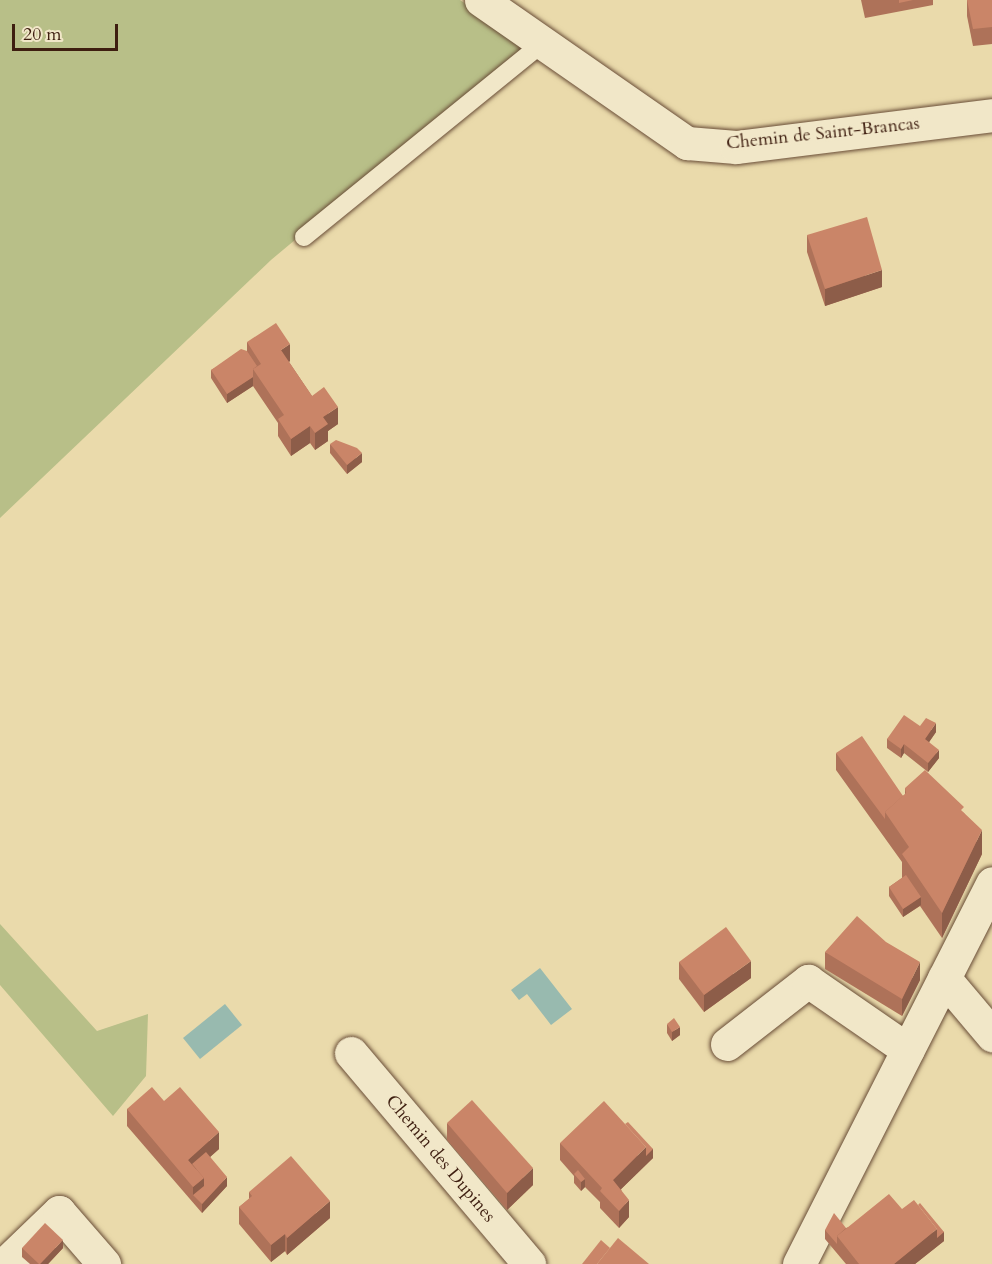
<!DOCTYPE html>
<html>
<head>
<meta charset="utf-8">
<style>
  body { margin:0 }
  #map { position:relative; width:992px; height:1264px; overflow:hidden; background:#eadaab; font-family:Cardo,serif }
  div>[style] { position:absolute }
  .green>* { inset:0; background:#b8bf88 }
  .water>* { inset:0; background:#98baaf }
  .roads { filter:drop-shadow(0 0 2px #694d37) drop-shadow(0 0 2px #694d37) }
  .lane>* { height:18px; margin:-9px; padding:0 9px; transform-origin:9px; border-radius:9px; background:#f1e7c8 }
  .street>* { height:33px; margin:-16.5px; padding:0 16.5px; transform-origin:16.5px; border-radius:16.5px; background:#f1e7c8 }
  .wall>* { inset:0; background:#ae7259 }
  .shaded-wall>* { inset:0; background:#8d5d49 }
  .building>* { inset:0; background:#ca8568 }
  span { translate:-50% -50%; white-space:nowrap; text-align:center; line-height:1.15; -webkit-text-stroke:5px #f1e7c8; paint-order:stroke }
  .street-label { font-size:18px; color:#3e1e10 }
  .scale { position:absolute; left:12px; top:24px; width:106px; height:27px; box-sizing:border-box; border:3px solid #3e1e10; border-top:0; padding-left:8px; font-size:18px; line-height:21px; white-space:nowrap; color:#3e1e10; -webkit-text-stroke:4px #f1e7c8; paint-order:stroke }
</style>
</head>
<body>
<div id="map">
  <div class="green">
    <div style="clip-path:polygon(0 0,460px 0,527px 46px,271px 260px,0 518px)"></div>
    <div style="clip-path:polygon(0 924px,97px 1031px,148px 1014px,146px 1076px,113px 1116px,0 985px)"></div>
  </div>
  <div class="water">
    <div style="clip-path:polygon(540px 968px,572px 1009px,551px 1025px,527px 994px,519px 1000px,511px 990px)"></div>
    <div style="clip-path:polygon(225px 1004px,242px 1025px,200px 1059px,183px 1038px)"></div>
  </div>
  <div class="roads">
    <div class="lane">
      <div style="left:304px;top:237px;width:308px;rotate:-39.1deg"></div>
    </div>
    <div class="street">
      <div style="left:481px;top:0;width:251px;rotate:34.8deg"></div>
      <div style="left:687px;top:143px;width:49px;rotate:4.7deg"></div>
      <div style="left:736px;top:147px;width:258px;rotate:-7.1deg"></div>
      <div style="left:944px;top:978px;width:75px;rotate:49.9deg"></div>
      <div style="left:727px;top:1044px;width:103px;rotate:-37.9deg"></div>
      <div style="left:808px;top:981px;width:121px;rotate:34.6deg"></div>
      <div style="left:351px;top:1053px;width:276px;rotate:49.8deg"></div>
      <div style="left:5px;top:1264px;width:75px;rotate:-43.9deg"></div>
      <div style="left:59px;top:1212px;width:69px;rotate:49.1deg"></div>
      <div style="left:799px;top:1264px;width:427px;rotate:-63.1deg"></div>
    </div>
  </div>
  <div class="wall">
    <div style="clip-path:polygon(861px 0,933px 0,933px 5px,865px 18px)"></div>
    <div style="clip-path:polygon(967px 0,992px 0,992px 44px,973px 46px,967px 16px)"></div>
    <div style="clip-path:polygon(807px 235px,882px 287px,825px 306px,807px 252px)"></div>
    <div style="clip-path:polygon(247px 342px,290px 361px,289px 362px,312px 396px,338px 424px,328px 431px,328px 441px,315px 450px,310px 443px,291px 456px,278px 436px,278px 423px,253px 386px,227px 403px,211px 378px,211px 370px,247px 351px)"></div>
    <div style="clip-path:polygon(330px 444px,362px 462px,347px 474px,330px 453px)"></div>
    <div style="clip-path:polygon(920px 726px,936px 732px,929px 742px,939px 758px,928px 772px,904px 753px,901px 758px,887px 748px,887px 739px)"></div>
    <div style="clip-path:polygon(836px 753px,903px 796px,905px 795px,905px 788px,964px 813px,982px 854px,942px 938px,920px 906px,903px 917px,889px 896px,889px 887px,902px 878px,902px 862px,836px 770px)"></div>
    <div style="clip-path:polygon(825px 952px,920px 980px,902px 1016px,825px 969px)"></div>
    <div style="clip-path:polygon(679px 962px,751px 978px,704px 1012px,679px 979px)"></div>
    <div style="clip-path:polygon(667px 1024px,680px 1035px,672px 1041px,667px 1033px)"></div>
    <div style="clip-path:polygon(164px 1101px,219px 1149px,210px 1157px,227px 1186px,202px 1213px,127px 1126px,127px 1109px)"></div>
    <div style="clip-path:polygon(447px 1123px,533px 1185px,507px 1210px,447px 1140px)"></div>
    <div style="clip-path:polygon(560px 1143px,653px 1158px,621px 1189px,629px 1217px,619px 1228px,600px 1208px,600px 1202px,585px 1187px,581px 1191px,574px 1183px,574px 1176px,560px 1160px)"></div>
    <div style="clip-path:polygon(249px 1192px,330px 1218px,287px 1255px,285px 1251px,271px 1262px,239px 1224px,239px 1207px,249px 1199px)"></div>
    <div style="clip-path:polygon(902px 1209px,944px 1241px,915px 1264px,846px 1264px,825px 1239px,825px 1230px,846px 1228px)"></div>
    <div style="clip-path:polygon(22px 1248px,63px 1248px,48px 1264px,30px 1264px,22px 1257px)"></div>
  </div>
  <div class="shaded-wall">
    <div style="clip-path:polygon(882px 270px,882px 287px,825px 306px,825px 289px)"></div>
    <div style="clip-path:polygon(290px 344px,290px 361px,281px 367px,281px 350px)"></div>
    <div style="clip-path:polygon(253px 377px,253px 386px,227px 403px,227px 394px)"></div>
    <div style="clip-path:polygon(338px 407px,338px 424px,328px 431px,328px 441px,315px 450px,315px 433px,323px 417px)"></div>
    <div style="clip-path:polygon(310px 426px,310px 443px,291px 456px,291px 439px)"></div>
    <div style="clip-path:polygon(362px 453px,362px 462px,347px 474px,347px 465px)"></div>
    <div style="clip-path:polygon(936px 723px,936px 732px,925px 748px,925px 739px)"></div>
    <div style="clip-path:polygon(904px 744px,904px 753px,901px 758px,901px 749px)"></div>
    <div style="clip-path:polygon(939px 750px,939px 758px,928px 772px,928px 763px)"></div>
    <div style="clip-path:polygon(982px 830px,982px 854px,942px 938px,942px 913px)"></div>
    <div style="clip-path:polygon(921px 897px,921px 905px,903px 917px,903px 909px)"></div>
    <div style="clip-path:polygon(751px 961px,751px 978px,704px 1012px,704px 995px)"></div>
    <div style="clip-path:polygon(920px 962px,920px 980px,902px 1016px,902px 999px)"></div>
    <div style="clip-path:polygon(680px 1027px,680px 1035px,672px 1041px,672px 1032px)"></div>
    <div style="clip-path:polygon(219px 1132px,219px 1149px,192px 1173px,188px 1160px)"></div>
    <div style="clip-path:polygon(646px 1147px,653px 1149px,653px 1158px,613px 1197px,613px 1180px)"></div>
    <div style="clip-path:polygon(533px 1168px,533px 1185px,507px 1210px,507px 1193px)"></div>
    <div style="clip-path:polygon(227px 1177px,227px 1186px,202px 1213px,202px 1204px)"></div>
    <div style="clip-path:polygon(204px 1178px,204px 1195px,193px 1195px,193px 1187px)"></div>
    <div style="clip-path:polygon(585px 1179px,585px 1187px,581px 1191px,581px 1182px)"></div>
    <div style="clip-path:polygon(629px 1200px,629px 1217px,619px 1228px,619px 1211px)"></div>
    <div style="clip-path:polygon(330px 1201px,330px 1218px,287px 1255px,287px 1238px)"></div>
    <div style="clip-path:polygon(937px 1229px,944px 1232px,944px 1241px,915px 1264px,894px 1264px)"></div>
    <div style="clip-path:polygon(285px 1234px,285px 1251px,271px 1262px,271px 1245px)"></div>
    <div style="clip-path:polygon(63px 1240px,63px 1248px,48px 1264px,40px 1264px)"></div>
  </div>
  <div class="building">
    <div style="clip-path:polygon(899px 0,913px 0,899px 3px)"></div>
    <div style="clip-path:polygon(967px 0,992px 0,992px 27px,973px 29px)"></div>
    <div style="clip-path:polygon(867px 217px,882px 270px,825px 289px,807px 235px)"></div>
    <div style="clip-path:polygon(276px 323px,290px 344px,281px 350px,312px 396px,324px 387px,338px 407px,323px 417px,328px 424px,315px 433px,310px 426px,291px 439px,278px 419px,284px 415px,253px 369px,261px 364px,247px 342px)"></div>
    <div style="clip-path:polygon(241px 349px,247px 351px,257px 366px,253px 369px,253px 377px,227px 394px,211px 370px)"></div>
    <div style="clip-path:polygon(336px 440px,357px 448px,362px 453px,347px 465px,330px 444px)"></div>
    <div style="clip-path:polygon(904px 715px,920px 726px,926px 718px,936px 723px,925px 739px,939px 750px,928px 763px,904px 744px,901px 749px,887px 739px)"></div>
    <div style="clip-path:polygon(862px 736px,903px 796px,885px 812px,885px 819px,836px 753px)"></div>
    <div style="clip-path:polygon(925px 770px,964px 807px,961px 810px,982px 830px,942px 913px,902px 854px,909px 847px,885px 812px,906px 793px,905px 788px)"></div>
    <div style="clip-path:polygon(906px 875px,921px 897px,903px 909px,889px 887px)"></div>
    <div style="clip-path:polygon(857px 916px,886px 942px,920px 962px,902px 999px,825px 952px)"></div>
    <div style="clip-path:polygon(726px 927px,751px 961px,704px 995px,679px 962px)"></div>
    <div style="clip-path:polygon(674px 1018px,680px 1027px,672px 1032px,667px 1024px)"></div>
    <div style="clip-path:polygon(152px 1087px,164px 1101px,180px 1087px,219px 1132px,188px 1160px,204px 1178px,193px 1187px,127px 1109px)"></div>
    <div style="clip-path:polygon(472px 1100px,533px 1168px,507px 1193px,447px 1123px)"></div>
    <div style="clip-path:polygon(604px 1101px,646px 1147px,613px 1180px,629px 1200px,619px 1211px,600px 1191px,602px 1188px,560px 1143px)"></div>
    <div style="clip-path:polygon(628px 1122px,653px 1149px,646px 1156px,646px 1147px,625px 1124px)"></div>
    <div style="clip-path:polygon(206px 1152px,227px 1177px,202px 1204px,193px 1195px,204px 1186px,204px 1178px,192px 1164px)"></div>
    <div style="clip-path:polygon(291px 1156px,330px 1201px,287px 1238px,285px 1234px,271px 1245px,239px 1207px,252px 1196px,249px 1192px)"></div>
    <div style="clip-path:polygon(578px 1170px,585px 1179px,581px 1182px,574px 1174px)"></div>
    <div style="clip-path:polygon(889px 1194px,902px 1209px,914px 1200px,937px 1229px,894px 1264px,859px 1264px,837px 1236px)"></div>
    <div style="clip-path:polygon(920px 1203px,944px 1232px,937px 1238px,937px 1229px,918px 1205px)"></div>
    <div style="clip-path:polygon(834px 1213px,846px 1228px,837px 1236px,837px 1244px,825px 1230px)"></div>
    <div style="clip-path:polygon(45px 1223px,63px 1240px,40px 1264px,39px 1264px,22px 1248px)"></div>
    <div style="clip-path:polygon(618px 1238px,649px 1264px,597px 1264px)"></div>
    <div style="clip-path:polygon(601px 1240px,610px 1248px,597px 1264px,582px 1264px)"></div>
  </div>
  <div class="street-label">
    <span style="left:823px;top:134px;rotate:-6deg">Chemin de Saint-Brancas</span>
    <span style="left:440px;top:1159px;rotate:50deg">Chemin des Dupines</span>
  </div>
  <div class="scale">20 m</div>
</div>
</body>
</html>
